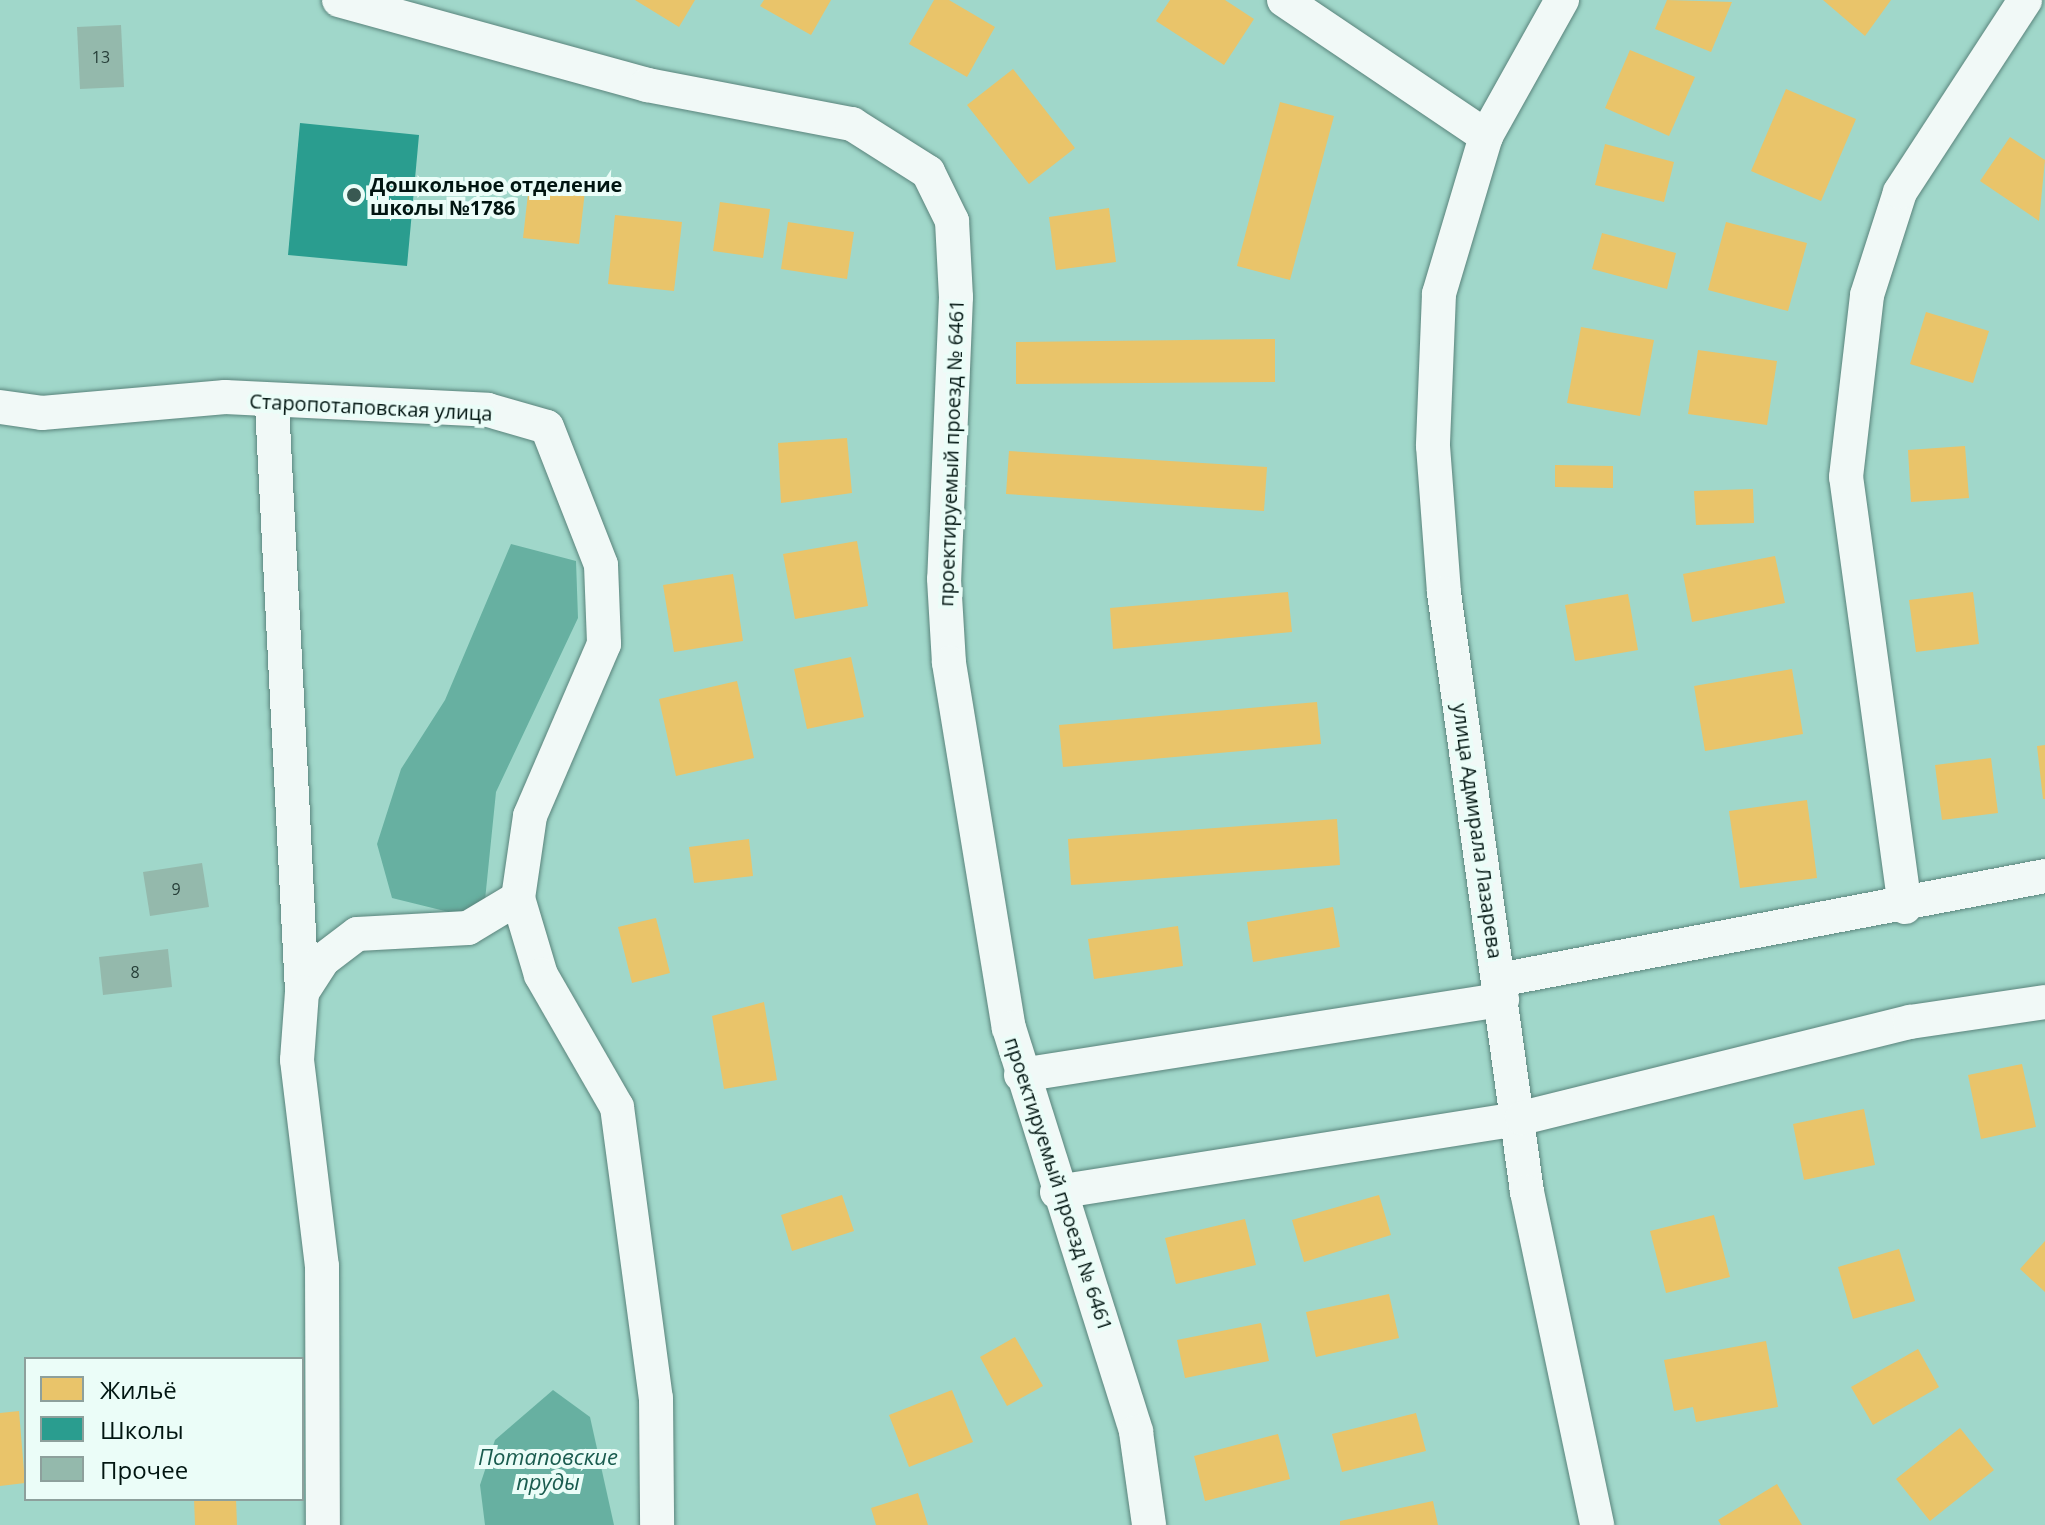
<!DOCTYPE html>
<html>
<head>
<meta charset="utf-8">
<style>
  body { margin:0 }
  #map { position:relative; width:2045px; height:1525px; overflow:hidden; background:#a0d7ca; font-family:"Open Sans",sans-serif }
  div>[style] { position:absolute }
  .water>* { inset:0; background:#67b0a1 }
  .homes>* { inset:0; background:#e9c46a }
  .schools>* { inset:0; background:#2a9d8f }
  .building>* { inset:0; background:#94b9ac }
  .roads { filter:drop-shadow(0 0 2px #5a847c) drop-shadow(0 0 2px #5a847c) }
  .minor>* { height:34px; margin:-17px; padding:0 17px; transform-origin:17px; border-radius:17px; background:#f1f9f7 }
  .dots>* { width:22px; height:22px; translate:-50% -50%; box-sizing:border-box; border:4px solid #ebfdf8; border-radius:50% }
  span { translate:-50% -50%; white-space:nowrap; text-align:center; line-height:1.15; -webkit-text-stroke:8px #ebfdf8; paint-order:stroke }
  .number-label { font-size:16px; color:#263e38 }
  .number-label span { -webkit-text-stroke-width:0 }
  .poi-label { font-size:20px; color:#011511; font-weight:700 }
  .left { translate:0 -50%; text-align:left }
  .street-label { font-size:20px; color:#011511 }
  .water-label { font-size:22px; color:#1a5c4f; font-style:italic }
  .legend { position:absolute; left:24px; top:1357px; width:280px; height:144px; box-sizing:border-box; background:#ebfdf8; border:2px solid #8da09c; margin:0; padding:10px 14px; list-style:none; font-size:24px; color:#011511 }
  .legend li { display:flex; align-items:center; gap:16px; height:40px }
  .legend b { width:40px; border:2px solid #8da09c }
</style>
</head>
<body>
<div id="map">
  <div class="water">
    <div style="clip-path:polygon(511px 544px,576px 561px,578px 618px,496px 792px,485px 900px,457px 914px,392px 898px,377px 844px,401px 769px,445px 700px)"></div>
    <div style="clip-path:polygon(553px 1390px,590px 1417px,614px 1525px,485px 1525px,480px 1485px,495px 1440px)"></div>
  </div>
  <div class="homes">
    <div style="clip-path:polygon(635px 0,695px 0,679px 27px)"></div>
    <div style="clip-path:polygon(764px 0,831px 0,811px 35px,760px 6px)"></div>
    <div style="clip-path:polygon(934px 0,949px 0,995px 27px,967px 77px,909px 44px)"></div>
    <div style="clip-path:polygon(1170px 0,1225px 0,1254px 19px,1224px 65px,1156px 21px)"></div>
    <div style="clip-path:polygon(1667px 0,1732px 2px,1711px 52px,1655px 29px)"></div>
    <div style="clip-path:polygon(1823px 0,1891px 0,1865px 36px)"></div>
    <div style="clip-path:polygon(1630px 50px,1695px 77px,1669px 136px,1605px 108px)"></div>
    <div style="clip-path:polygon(1013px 69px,1075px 148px,1029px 184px,967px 105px)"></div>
    <div style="clip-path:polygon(1786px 89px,1856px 119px,1821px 201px,1751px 171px)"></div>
    <div style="clip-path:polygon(1280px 102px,1334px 116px,1290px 280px,1237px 266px)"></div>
    <div style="clip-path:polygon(2010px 137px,2045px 160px,2039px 221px,1980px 181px)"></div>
    <div style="clip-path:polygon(1605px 144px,1674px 162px,1664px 202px,1595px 185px)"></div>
    <div style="clip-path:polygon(529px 185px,585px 191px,579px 244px,523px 238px)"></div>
    <div style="clip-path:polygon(720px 202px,770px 209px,763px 258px,713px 251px)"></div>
    <div style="clip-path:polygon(1109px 208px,1116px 262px,1056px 270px,1049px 217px)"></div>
    <div style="clip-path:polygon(615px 215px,682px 222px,674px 291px,608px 284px)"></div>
    <div style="clip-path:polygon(788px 222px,854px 232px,847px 279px,781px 269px)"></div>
    <div style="clip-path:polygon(1726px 222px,1807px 243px,1788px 311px,1708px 290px)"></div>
    <div style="clip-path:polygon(1602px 233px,1676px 253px,1667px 289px,1592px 269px)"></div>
    <div style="clip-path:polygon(1926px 312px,1989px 331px,1973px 383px,1910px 364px)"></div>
    <div style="clip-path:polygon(1581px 327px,1654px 340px,1640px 416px,1567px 403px)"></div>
    <div style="clip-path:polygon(1275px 339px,1275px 382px,1016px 384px,1016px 342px)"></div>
    <div style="clip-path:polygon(1698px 350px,1777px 361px,1767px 425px,1688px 414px)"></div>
    <div style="clip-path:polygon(847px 438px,852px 493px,781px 503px,778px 443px)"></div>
    <div style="clip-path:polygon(1965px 446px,1969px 498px,1911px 502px,1908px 450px)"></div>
    <div style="clip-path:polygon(1009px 451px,1267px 467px,1264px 511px,1006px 494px)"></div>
    <div style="clip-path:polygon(1555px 465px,1613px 466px,1613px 488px,1555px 487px)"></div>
    <div style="clip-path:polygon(1753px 489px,1754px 523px,1696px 525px,1694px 491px)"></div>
    <div style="clip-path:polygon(857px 541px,868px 606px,795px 619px,783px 554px)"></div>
    <div style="clip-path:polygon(1775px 556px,1785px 603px,1692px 622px,1683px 574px)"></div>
    <div style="clip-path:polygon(733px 574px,743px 641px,674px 652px,663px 585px)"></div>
    <div style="clip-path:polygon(1288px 592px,1292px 632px,1113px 649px,1110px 608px)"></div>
    <div style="clip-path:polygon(1973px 592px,1979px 644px,1916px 652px,1909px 600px)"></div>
    <div style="clip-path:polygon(1628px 594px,1638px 650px,1575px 661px,1565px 605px)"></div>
    <div style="clip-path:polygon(851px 657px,864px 717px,807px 729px,794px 669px)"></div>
    <div style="clip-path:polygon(1792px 669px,1803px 734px,1705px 751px,1694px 686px)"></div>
    <div style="clip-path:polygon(737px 681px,754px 758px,676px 776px,659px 699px)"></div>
    <div style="clip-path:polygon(1317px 702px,1321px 744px,1063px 767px,1059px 725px)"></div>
    <div style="clip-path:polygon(2045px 745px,2045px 799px,2043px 799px,2037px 746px)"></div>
    <div style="clip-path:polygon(1991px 758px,1998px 813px,1942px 820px,1935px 765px)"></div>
    <div style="clip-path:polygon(1807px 800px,1817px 878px,1740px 888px,1729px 811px)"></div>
    <div style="clip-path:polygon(1337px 819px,1340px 865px,1071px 885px,1068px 839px)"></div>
    <div style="clip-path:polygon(749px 839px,753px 876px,694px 883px,689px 847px)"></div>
    <div style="clip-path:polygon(1333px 907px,1340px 947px,1253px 962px,1247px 922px)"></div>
    <div style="clip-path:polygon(656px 918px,670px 973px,632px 983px,618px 927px)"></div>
    <div style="clip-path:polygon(1178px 926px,1183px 966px,1094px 979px,1088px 939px)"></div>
    <div style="clip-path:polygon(764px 1002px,777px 1080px,724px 1089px,712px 1016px)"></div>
    <div style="clip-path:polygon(2022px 1064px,2036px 1127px,1981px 1139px,1968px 1075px)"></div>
    <div style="clip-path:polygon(1864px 1109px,1875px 1165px,1804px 1180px,1793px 1124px)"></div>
    <div style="clip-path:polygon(842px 1195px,854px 1231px,792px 1251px,781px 1215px)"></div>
    <div style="clip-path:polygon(1379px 1195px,1391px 1235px,1304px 1262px,1292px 1220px)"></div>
    <div style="clip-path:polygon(1714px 1215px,1730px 1277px,1666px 1293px,1650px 1231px)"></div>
    <div style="clip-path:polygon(1245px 1219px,1256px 1265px,1176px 1284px,1165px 1238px)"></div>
    <div style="clip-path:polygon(2045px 1241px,2045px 1292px,2020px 1269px)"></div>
    <div style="clip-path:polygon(1899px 1249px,1915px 1301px,1853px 1319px,1838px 1267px)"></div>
    <div style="clip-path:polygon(1389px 1294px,1399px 1338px,1316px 1357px,1306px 1312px)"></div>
    <div style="clip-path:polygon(1261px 1323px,1269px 1361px,1185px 1378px,1177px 1340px)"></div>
    <div style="clip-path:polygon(1015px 1337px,1043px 1386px,1007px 1406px,980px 1357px)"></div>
    <div style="clip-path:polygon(1766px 1341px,1778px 1407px,1696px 1422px,1693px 1407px,1674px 1411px,1664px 1360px)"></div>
    <div style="clip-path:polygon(1918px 1349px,1939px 1387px,1873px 1425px,1851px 1387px)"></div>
    <div style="clip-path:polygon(952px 1390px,973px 1442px,909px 1467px,889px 1415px)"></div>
    <div style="clip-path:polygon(19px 1411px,25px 1483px,0 1486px,0 1413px)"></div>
    <div style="clip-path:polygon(1416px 1413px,1426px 1451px,1342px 1472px,1332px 1434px)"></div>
    <div style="clip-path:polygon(1960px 1428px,1994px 1470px,1930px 1521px,1896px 1479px)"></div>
    <div style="clip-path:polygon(1278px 1434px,1290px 1479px,1205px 1501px,1194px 1456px)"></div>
    <div style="clip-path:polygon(1777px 1484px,1802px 1525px,1721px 1525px,1718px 1520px)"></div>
    <div style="clip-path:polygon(918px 1493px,928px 1525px,876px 1525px,871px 1508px)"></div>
    <div style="clip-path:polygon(194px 1499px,236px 1499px,237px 1525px,195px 1525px)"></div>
    <div style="clip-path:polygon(1433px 1501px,1438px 1525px,1340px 1525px,1340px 1521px)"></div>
  </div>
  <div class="schools">
    <div style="clip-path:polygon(300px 123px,419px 135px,407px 266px,288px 255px)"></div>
  </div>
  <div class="building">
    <div style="clip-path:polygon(121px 25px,124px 87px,80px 89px,77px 27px)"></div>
    <div style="clip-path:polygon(202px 863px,209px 907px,150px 916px,143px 872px)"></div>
    <div style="clip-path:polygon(168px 949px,172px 987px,103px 995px,99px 957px)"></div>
  </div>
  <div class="roads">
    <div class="minor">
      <div style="left:339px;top:0;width:320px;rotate:15.4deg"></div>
      <div style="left:647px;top:85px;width:209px;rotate:10.8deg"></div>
      <div style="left:852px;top:124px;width:90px;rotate:32.3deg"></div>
      <div style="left:928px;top:172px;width:55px;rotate:63.9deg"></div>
      <div style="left:952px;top:221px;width:76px;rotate:87deg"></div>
      <div style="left:956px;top:297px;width:282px;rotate:92.4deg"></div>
      <div style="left:944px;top:579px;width:84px;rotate:86.6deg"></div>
      <div style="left:949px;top:663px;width:370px;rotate:80.7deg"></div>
      <div style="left:1009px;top:1028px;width:423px;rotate:72.5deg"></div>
      <div style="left:1136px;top:1432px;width:94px;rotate:82deg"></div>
      <div style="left:1284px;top:0;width:244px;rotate:34deg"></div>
      <div style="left:1486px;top:136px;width:156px;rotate:-60.8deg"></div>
      <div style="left:1486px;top:136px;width:165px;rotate:106.6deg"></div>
      <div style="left:1439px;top:294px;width:152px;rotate:92.3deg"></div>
      <div style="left:1433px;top:446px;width:147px;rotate:85.7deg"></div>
      <div style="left:1444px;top:593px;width:605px;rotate:82.11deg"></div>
      <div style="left:1527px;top:1192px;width:340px;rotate:78.1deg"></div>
      <div style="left:272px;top:405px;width:588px;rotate:87.07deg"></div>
      <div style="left:0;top:407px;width:42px;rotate:8.1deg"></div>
      <div style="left:42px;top:413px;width:184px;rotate:-5deg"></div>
      <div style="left:225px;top:397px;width:263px;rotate:2.8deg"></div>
      <div style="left:488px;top:410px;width:61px;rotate:16.1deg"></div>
      <div style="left:547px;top:427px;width:148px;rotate:68.6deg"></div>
      <div style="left:601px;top:565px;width:79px;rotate:87.8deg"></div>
      <div style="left:604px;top:644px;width:187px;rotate:113.3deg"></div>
      <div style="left:530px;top:816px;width:83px;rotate:98.3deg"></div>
      <div style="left:518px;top:898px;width:58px;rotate:149deg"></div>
      <div style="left:468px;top:928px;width:111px;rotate:176.9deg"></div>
      <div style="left:357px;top:934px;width:43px;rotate:142.6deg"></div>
      <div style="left:323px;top:960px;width:38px;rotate:123deg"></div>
      <div style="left:302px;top:992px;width:68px;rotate:94.2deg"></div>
      <div style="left:297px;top:1060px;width:208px;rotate:83.1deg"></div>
      <div style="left:322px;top:1266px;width:259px;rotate:89.8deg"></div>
      <div style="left:518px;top:898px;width:80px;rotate:73.4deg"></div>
      <div style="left:541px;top:975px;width:152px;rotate:60.1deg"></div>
      <div style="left:617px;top:1107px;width:294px;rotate:82.4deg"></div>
      <div style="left:656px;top:1398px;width:127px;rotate:89.5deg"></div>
      <div style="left:1905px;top:907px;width:434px;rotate:-97.8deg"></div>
      <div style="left:1846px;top:477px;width:183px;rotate:-83.4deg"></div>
      <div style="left:1867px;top:295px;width:108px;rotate:-72.2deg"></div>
      <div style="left:1900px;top:192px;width:229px;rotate:-56.9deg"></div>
      <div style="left:1499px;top:980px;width:556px;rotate:-10.78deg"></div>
      <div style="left:1021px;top:1075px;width:487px;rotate:-8.9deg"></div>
      <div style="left:1057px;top:1192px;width:471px;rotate:-9deg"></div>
      <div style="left:1522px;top:1118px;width:400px;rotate:-13.9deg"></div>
      <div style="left:1910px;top:1022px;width:136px;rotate:-8.4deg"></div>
    </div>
  </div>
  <div class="dots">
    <div style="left:354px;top:195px;background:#395952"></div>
  </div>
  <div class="number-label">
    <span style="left:101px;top:57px">13</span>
    <span style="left:176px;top:889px">9</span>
    <span style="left:135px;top:972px">8</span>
  </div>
  <div class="poi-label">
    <span class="left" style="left:370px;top:196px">Дошкольное отделение<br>школы №1786</span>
  </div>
  <div class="street-label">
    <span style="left:371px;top:407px;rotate:3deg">Старопотаповская улица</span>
    <span style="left:951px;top:453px;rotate:-88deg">проектируемый проезд № 6461</span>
    <span style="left:1478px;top:831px;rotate:82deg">улица Адмирала Лазарева</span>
    <span style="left:1059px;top:1184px;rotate:72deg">проектируемый проезд № 6461</span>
  </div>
  <div class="water-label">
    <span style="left:548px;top:1469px">Потаповские<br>пруды</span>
  </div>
  <ul class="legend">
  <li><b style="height:22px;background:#e9c46a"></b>Жильё</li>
  <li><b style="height:22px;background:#2a9d8f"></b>Школы</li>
  <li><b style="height:22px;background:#94b9ac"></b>Прочее</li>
  </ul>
</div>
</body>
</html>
